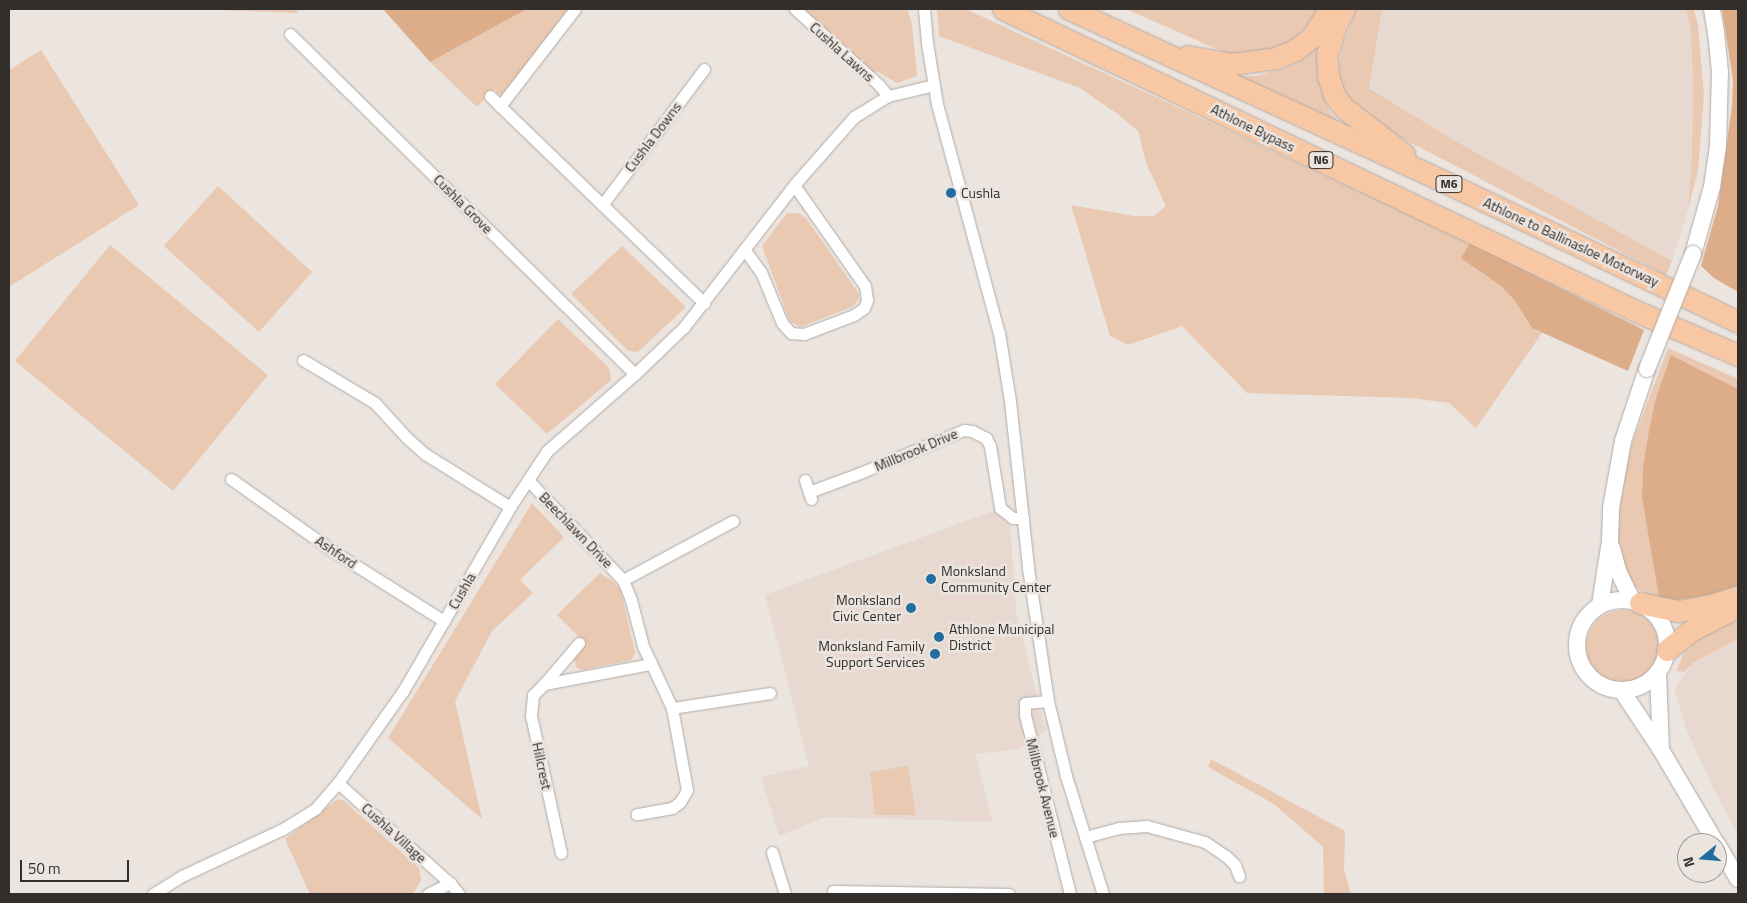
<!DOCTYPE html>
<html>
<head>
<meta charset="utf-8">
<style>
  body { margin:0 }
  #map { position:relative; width:1747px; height:903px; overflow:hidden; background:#ebe4df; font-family:"Titillium Web",sans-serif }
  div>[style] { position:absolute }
  .built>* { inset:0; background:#e7d9cf }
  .green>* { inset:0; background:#eac9b2 }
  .round { border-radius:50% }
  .forest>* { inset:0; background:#ddac89 }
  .roads { filter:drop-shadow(0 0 1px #b1aba6) drop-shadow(0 0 1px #b1aba6) }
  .street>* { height:11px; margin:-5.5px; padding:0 5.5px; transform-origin:5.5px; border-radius:5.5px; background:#fff }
  .secondary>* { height:16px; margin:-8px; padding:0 8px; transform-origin:8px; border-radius:8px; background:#fff }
  .secondary>.ring { margin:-8px; padding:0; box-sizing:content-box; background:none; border:16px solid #fff; border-radius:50% }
  .highway>* { height:21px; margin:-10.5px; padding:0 10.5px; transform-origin:10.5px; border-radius:10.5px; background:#f8c7a4 }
  .bridges { filter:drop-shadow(0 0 1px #b1aba6) drop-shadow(0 0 1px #b1aba6) }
  .secondary-bridge>* { height:16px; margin:-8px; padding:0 8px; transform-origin:8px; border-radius:8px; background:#fff }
  .dots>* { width:14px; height:14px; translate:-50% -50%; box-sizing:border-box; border:2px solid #ebe4df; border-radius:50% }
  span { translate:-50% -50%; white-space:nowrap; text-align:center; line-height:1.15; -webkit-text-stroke:5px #ebe4df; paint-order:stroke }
  .shield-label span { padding:1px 4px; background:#ebe4df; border:1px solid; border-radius:4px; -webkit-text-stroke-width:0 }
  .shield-label { font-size:12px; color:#312e2c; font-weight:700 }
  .street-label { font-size:14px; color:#312e2c }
  .poi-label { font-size:14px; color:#312e2c }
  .left { translate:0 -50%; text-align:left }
  .right { translate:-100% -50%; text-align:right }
  .frame { position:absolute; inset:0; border:10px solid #312e2c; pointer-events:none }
  .north { position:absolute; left:1677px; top:833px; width:50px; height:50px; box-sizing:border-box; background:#ebe4df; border:1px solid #a19b97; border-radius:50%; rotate:253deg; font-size:14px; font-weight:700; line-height:20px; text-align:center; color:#312e2c }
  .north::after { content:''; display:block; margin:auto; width:18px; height:22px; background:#226da0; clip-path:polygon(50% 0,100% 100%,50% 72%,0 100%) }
  .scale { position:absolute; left:20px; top:860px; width:109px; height:22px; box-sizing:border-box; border:2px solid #312e2c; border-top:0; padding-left:6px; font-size:15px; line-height:18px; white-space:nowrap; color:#312e2c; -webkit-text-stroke:4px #ebe4df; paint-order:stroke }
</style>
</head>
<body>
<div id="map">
  <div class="built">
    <div style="clip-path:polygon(1382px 9px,1686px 9px,1690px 24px,1693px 79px,1692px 152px,1688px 210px,1672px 261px,1457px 142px,1369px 87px)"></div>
    <div style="clip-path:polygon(1009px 505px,1016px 611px,1046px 731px,1021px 749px,975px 754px,993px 822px,825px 817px,779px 836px,761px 777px,809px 766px,765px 595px)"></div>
    <div style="clip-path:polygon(1738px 639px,1738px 835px,1713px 788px,1687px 731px,1675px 692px,1677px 684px,1694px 662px)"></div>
  </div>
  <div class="green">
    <div style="clip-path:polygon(193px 9px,298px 9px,297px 13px)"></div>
    <div style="clip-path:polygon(527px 9px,568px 9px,502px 97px,494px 89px,477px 107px,430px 62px)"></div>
    <div style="clip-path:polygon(804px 9px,907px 9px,912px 24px,917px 76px,897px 83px,877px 71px,873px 74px)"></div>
    <div style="clip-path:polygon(937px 9px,966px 9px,1470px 243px,1480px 272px,1502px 287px,1515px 301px,1532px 328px,1542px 333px,1476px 428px,1449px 403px,1411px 398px,1247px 393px,1182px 326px,1128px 345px,1110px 336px,1071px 205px,1134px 216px,1154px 216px,1166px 206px,1146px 163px,1138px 131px,1119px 115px,1080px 88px,939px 36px)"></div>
    <div style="clip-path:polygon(1126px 9px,1319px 9px,1308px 26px,1290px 43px,1266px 52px,1233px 54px,1221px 51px)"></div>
    <div style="clip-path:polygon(1356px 9px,1382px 9px,1369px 88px,1457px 142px,1672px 261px,1666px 275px,1363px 118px,1354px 110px,1340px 83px,1339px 73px,1342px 48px)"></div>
    <div style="clip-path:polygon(1686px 9px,1694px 9px,1698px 25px,1704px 95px,1698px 171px,1688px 210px,1692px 152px,1693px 79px,1690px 24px)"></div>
    <div style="clip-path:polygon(1326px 35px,1321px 89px,1330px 112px,1338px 121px,1236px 76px,1256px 76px,1285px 68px,1298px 62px)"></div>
    <div style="clip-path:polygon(41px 50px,139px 205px,9px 287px,9px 70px)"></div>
    <div style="clip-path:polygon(218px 186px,312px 272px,259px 332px,164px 246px)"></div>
    <div style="clip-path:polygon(787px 213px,798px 213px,806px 218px,859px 294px,859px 299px,852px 307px,800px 327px,791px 322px,788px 317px,762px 246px)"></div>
    <div style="clip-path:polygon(110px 245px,268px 375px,173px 491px,15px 361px)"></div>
    <div style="clip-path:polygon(622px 246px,686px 307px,639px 351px,635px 352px,627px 350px,571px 294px)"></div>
    <div style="clip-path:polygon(558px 319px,609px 368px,611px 380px,547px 434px,495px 384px)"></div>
    <div style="clip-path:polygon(1668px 348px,1738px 379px,1738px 389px,1671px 355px,1656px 397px,1643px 467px,1642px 498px,1659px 598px,1646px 594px,1632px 585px,1619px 554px,1617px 528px,1627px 457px)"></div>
    <div style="clip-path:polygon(532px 503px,564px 537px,520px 580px,533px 593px,492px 631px,455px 701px,482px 819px,388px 738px)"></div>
    <div style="clip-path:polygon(600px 573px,613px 581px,621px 590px,635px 653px,631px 660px,582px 670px,576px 667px,574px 658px,584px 642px,557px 615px)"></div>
    <div class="round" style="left:1586px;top:610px;width:74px;height:74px"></div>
    <div style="clip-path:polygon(1738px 613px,1738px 639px,1694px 662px,1684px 672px,1676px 671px,1684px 653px,1696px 641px)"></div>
    <div style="clip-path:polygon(1211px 759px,1345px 831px,1344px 870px,1351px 894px,1324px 894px,1323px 847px,1274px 804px,1208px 767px)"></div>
    <div style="clip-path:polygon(908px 766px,916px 815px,875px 815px,870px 772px)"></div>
    <div style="clip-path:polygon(338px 799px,344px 801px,419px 868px,421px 881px,413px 893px,310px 894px,285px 839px)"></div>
  </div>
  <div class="forest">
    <div style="clip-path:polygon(383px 9px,527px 9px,430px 62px)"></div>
    <div style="clip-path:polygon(1722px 9px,1738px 9px,1738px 292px,1714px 278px,1701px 266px,1718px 206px,1732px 106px,1733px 80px)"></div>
    <div style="clip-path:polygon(1470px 243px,1644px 330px,1628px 371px,1532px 328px,1515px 301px,1502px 287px,1461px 258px)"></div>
    <div style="clip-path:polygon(1671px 355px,1738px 389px,1738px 586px,1715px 594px,1673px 601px,1659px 598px,1642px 498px,1643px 467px,1649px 431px,1656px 397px)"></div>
  </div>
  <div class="roads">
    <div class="street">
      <div style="left:575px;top:9px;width:123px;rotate:127.7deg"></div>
      <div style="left:500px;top:106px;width:284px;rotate:44deg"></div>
      <div style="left:795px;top:9px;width:113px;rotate:42.1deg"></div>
      <div style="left:879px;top:85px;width:14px;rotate:51deg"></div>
      <div style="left:924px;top:9px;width:34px;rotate:85deg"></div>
      <div style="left:927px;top:43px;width:62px;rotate:80.7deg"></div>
      <div style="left:937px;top:104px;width:237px;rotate:74.9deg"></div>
      <div style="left:999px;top:333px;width:69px;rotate:80.8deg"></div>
      <div style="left:1010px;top:401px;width:168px;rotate:83.8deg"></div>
      <div style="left:1028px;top:568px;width:134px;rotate:81.4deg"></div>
      <div style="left:1048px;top:701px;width:77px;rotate:76.5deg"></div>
      <div style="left:1066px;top:776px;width:124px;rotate:72.6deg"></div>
      <div style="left:290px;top:34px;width:484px;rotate:44.6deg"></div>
      <div style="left:490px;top:96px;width:14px;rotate:45deg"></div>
      <div style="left:602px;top:205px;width:170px;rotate:-53.1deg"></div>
      <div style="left:744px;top:249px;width:29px;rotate:54deg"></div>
      <div style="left:761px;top:272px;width:55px;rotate:67.6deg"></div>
      <div style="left:782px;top:323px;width:13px;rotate:48deg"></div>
      <div style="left:791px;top:333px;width:13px;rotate:4deg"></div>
      <div style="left:804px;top:334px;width:53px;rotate:-20.8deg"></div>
      <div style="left:854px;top:315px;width:12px;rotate:-35deg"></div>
      <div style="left:864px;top:308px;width:9px;rotate:-69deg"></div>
      <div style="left:867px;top:300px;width:14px;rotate:-98deg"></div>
      <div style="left:865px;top:286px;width:123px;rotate:-125.1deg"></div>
      <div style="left:303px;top:360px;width:84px;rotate:30.8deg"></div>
      <div style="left:375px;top:403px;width:46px;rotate:47.6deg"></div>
      <div style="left:406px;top:437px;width:25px;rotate:42deg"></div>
      <div style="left:425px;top:454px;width:100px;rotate:31.9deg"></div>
      <div style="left:231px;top:479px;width:121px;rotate:35.3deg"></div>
      <div style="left:330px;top:549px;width:135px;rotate:32.3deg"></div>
      <div style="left:528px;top:480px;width:138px;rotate:46.5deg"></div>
      <div style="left:623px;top:580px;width:22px;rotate:68deg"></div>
      <div style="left:631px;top:600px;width:48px;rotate:75.4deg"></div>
      <div style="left:643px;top:646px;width:68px;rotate:64.9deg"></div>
      <div style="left:672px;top:708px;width:83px;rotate:79.6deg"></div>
      <div style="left:687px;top:790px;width:14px;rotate:120deg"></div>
      <div style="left:680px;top:802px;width:10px;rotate:143deg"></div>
      <div style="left:672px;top:808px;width:36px;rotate:170deg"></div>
      <div style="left:805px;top:480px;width:20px;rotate:72deg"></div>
      <div style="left:809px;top:492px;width:54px;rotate:-20.4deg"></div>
      <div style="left:860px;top:473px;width:113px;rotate:-22.5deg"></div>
      <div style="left:964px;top:430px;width:8px;rotate:7deg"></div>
      <div style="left:972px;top:431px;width:16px;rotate:27deg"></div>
      <div style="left:986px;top:438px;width:9px;rotate:63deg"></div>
      <div style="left:990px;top:446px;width:63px;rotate:80.8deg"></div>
      <div style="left:1000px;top:508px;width:16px;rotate:38deg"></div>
      <div style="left:1013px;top:518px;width:10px"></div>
      <div style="left:623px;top:580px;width:125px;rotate:-28.2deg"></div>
      <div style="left:544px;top:684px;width:54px;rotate:-49.5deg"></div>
      <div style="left:1048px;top:701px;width:23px;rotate:175deg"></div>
      <div style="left:1025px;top:703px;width:12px;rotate:90deg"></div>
      <div style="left:1025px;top:715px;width:185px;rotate:75.9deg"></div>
      <div style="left:672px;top:708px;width:99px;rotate:-8.7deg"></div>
      <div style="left:338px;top:783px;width:150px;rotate:41.8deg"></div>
      <div style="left:450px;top:883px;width:14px;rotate:51deg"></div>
      <div style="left:1085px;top:837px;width:35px;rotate:-15deg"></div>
      <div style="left:1119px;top:828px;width:28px;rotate:-4deg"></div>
      <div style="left:1147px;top:826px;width:60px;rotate:15.4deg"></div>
      <div style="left:1205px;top:842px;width:25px;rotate:34deg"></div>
      <div style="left:1226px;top:856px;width:13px;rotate:45deg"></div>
      <div style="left:1235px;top:865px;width:12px;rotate:70deg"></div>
      <div style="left:772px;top:852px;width:44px;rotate:72.8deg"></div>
      <div style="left:561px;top:853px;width:141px;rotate:-102.3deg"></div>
      <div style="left:531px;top:715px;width:20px;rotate:-84deg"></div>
      <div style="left:533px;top:695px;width:16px;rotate:-45deg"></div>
      <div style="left:544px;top:684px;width:109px;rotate:-10.6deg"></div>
      <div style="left:833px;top:891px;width:176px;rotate:1deg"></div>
      <div style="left:153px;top:894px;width:36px;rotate:-32deg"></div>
      <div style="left:184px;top:875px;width:109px;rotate:-24.9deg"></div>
      <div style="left:283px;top:829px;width:39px;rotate:-32deg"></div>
      <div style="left:316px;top:808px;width:33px;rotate:-49deg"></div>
      <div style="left:338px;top:783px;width:113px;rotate:-54.8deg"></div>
      <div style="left:403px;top:691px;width:213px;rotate:-59.8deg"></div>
      <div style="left:510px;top:507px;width:67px;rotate:-56.5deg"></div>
      <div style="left:547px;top:451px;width:117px;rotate:-41.2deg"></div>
      <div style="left:635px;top:374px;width:68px;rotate:-43.8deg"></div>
      <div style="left:684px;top:327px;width:180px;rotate:-52.2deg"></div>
      <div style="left:794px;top:185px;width:91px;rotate:-48.6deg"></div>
      <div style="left:854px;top:117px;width:40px;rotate:-32deg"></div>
      <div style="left:888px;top:96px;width:47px;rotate:-13.4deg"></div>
      <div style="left:428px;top:894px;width:25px;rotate:-27deg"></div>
    </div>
    <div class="secondary">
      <div style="left:1693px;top:254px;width:70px;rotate:-74.2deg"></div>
      <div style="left:1712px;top:187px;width:41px;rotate:-81.7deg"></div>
      <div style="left:1718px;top:146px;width:74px;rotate:-88.5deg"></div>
      <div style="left:1720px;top:72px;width:40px;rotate:-95.7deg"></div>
      <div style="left:1716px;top:32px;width:23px;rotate:-100deg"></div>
      <div style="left:1612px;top:548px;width:24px;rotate:75deg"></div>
      <div style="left:1618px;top:571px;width:32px;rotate:64deg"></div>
      <div class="ring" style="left:1577px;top:600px;width:74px;height:74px"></div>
      <div style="left:1600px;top:605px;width:65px;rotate:-81.1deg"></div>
      <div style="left:1610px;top:541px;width:33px;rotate:-88deg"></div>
      <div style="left:1611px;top:508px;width:68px;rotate:-79.8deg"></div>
      <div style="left:1623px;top:441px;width:76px;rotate:-71.6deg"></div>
      <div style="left:1658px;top:674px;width:76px;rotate:87.7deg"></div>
      <div style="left:1622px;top:691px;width:71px;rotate:56.5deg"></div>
      <div style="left:1661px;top:750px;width:108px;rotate:59.4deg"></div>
      <div style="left:1717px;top:844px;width:41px;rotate:59deg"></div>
    </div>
    <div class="highway">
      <div style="left:1003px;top:9px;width:704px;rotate:25.51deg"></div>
      <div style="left:1638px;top:312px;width:109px;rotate:23.3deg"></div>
      <div style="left:1069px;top:9px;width:393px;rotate:24.7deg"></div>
      <div style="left:1426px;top:173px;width:346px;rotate:25.5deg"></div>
      <div style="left:1344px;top:9px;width:18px;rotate:117deg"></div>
      <div style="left:1336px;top:25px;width:30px;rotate:107deg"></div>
      <div style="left:1327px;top:54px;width:22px;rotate:87deg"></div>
      <div style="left:1328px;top:76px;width:20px;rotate:72deg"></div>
      <div style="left:1334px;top:95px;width:16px;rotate:52deg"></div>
      <div style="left:1344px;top:108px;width:76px;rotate:37.5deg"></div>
      <div style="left:1187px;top:56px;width:46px;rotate:10.1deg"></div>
      <div style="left:1232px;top:64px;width:44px;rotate:-7.8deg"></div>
      <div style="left:1276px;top:58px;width:21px;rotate:-23deg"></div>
      <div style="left:1295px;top:50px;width:20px;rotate:-37deg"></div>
      <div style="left:1311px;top:38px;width:35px;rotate:-57deg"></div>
      <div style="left:1640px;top:603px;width:40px;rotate:12deg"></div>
      <div style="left:1679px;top:611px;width:29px;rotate:-10deg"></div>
      <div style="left:1708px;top:606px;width:32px;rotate:-18deg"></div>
      <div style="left:1667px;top:650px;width:32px;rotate:-39deg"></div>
      <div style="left:1692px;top:630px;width:44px;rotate:-27.1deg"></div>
    </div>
  </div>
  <div class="bridges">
    <div class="secondary-bridge">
      <div style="left:1647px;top:369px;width:124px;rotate:-68.2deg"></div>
    </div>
  </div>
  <div class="dots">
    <div style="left:951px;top:193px;background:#226da0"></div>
    <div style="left:931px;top:579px;background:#226da0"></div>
    <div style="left:911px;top:608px;background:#226da0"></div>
    <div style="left:939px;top:637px;background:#226da0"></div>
    <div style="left:935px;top:654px;background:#226da0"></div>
  </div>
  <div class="shield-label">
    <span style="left:1321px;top:160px">N6</span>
    <span style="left:1449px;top:184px">M6</span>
  </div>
  <div class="street-label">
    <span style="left:842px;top:52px;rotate:42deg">Cushla Lawns</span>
    <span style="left:1253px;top:128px;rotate:26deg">Athlone Bypass</span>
    <span style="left:653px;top:137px;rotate:-53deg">Cushla Downs</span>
    <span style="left:463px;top:204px;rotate:45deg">Cushla Grove</span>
    <span style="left:1571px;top:242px;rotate:25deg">Athlone to Ballinasloe Motorway</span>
    <span style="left:916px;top:450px;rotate:-23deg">Millbrook Drive</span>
    <span style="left:576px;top:530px;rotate:46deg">Beechlawn Drive</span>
    <span style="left:336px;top:552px;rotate:34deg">Ashford</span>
    <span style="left:462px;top:591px;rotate:-60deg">Cushla</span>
    <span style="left:542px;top:766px;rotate:78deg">Hillcrest</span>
    <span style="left:1043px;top:788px;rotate:76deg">Millbrook Avenue</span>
    <span style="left:394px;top:833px;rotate:42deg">Cushla Village</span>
  </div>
  <div class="poi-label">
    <span class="left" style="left:961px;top:193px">Cushla</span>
    <span class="left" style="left:941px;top:579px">Monksland<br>Community Center</span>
    <span class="right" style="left:901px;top:608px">Monksland<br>Civic Center</span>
    <span class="left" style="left:949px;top:637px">Athlone Municipal<br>District</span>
    <span class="right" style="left:925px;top:654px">Monksland Family<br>Support Services</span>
  </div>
  <div class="frame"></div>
  <div class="north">N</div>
  <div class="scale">50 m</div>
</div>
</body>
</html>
